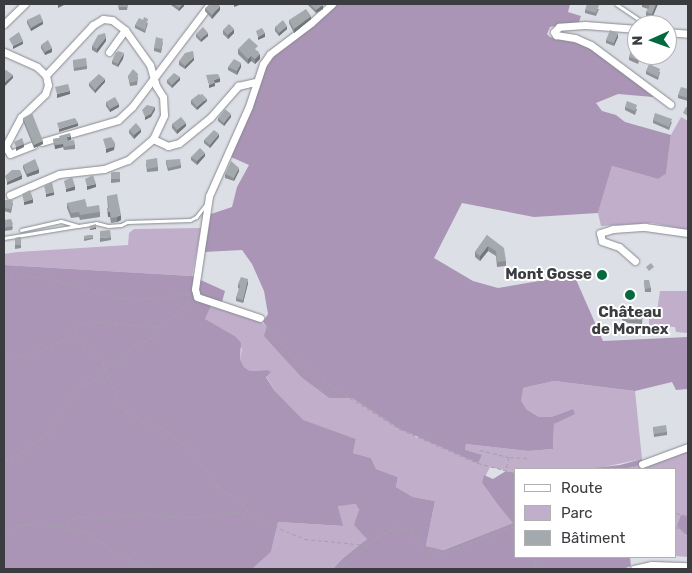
<!DOCTYPE html>
<html>
<head>
<meta charset="utf-8">
<style>
  body { margin:0 }
  #map { position:relative; width:692px; height:573px; overflow:hidden; background:#dcdfe5; font-family:Rubik,sans-serif }
  div>[style] { position:absolute }
  .green>* { inset:0; background:#c0aeca }
  .forest>* { inset:0; background:#aa95b6 }
  .path>* { height:1px; margin-top:-0.5px; transform-origin:0; background:repeating-linear-gradient(90deg,#a1a3a8 0 4px,transparent 0 6.5px) }
  .roads { filter:drop-shadow(0 0 1px #878990) drop-shadow(0 0 1px #878990) }
  .service>* { height:3px; margin:-1.5px; padding:0 1.5px; transform-origin:1.5px; border-radius:1.5px; background:#fff }
  .minor>* { height:7px; margin:-3.5px; padding:0 3.5px; transform-origin:3.5px; border-radius:3.5px; background:#fff }
  .wall>* { inset:0; background:#8d9196 }
  .shaded-wall>* { inset:0; background:#73767a }
  .building>* { inset:0; background:#a4a9ae }
  .dots>* { width:14px; height:14px; translate:-50% -50%; box-sizing:border-box; border:2px solid #fff; border-radius:50% }
  span { translate:-50% -50%; white-space:nowrap; text-align:center; line-height:1.15; -webkit-text-stroke:4px #fff; paint-order:stroke }
  .poi-label { font-size:15px; color:#3b3c3f; font-weight:700 }
  .right { translate:-100% -50%; text-align:right }
  .frame { position:absolute; inset:0; border:5px solid #3b3c3f; pointer-events:none }
  .legend { position:absolute; left:514px; top:468px; width:162px; height:90px; box-sizing:border-box; background:#fff; border:1px solid #b1b1b2; margin:0; padding:6px 9px; list-style:none; font-size:15px; color:#3b3c3f }
  .legend li { display:flex; align-items:center; gap:10px; height:25px }
  .legend b { width:25px; border:1px solid #b1b1b2 }
  .north { position:absolute; left:627px; top:15px; width:50px; height:50px; box-sizing:border-box; background:#fff; border:1px solid #b1b1b2; border-radius:50%; rotate:268deg; font-size:14px; font-weight:700; line-height:20px; text-align:center; color:#3b3c3f }
  .north::after { content:''; display:block; margin:auto; width:18px; height:22px; background:#05693f; clip-path:polygon(50% 0,100% 100%,50% 72%,0 100%) }
</style>
</head>
<body>
<div id="map">
  <div class="green">
    <div style="clip-path:polygon(681px 117px,688px 121px,688px 230px,652px 223px,601px 226px,598px 213px,612px 166px,658px 179px,666px 174px,671px 135px)"></div>
    <div style="clip-path:polygon(201px 228px,192px 276px,4px 265px,4px 254px,18px 252px,128px 245px,129px 233px,134px 229px)"></div>
    <div style="clip-path:polygon(660px 291px,688px 291px,688px 333px,676px 332px,675px 327px,649px 326px,649px 312px,657px 311px)"></div>
    <div style="clip-path:polygon(210px 306px,253px 317px,267px 326px,287px 361px,302px 378px,329px 398px,352px 398px,416px 437px,465px 449px,466px 444px,528px 451px,553px 449px,554px 424px,573px 409px,551px 417px,539px 417px,526px 409px,507px 406px,523px 388px,554px 381px,635px 391px,642px 459px,594px 469px,516px 469px,516px 473px,490px 467px,482px 483px,498px 505px,514px 523px,442px 550px,426px 546px,435px 501px,413px 497px,396px 487px,398px 477px,376px 469px,371px 458px,353px 453px,356px 439px,303px 421px,274px 390px,266px 376px,270px 373px,267px 370px,250px 371px,244px 367px,240px 359px,242px 349px,205px 319px)"></div>
    <div style="clip-path:polygon(688px 450px,688px 516px,685px 535px,688px 537px,688px 557px,676px 556px,676px 469px,620px 469px)"></div>
    <div style="clip-path:polygon(357px 504px,367px 539px,342px 559px,333px 569px,252px 569px,271px 552px,278px 522px,342px 526px,338px 505px)"></div>
  </div>
  <div class="forest">
    <div style="clip-path:polygon(338px 4px,570px 4px,568px 12px,581px 16px,579px 22px,550px 27px,547px 34px,550px 37px,586px 45px,654px 94px,653px 97px,618px 94px,596px 103px,602px 111px,616px 115px,625px 122px,671px 135px,666px 174px,658px 179px,612px 166px,598px 213px,534px 217px,462px 203px,434px 258px,473px 281px,498px 288px,574px 275px,603px 341px,688px 337px,688px 389px,676px 390px,672px 382px,635px 391px,554px 381px,523px 388px,521px 401px,526px 409px,539px 417px,551px 417px,573px 409px,575px 414px,554px 424px,553px 449px,528px 451px,466px 444px,465px 450px,482px 455px,478px 463px,400px 429px,352px 398px,329px 398px,302px 378px,264px 336px,267px 326px,263px 322px,268px 314px,264px 291px,252px 264px,242px 250px,204px 252px,211px 214px,232px 207px,237px 187px,249px 165px,231px 157px,252px 107px,265px 68px,273px 56px)"></div>
    <div style="clip-path:polygon(4px 265px,192px 276px,225px 291px,222px 302px,213px 301px,205px 319px,236px 337px,241px 343px,240px 359px,244px 367px,250px 371px,267px 370px,271px 372px,266px 377px,274px 390px,303px 420px,356px 439px,353px 453px,371px 458px,376px 469px,398px 477px,396px 487px,413px 497px,435px 501px,426px 546px,443px 550px,513px 523px,498px 505px,482px 483px,484px 475px,493px 479px,506px 471px,516px 473px,516px 557px,630px 557px,631px 566px,623px 569px,333px 569px,342px 559px,367px 539px,354px 525px,359px 510px,356px 504px,338px 506px,343px 526px,278px 522px,271px 552px,252px 569px,4px 569px)"></div>
    <div style="clip-path:polygon(642px 459px,642px 464px,627px 468px,586px 469px,620px 465px)"></div>
    <div style="clip-path:polygon(688px 513px,688px 537px,677px 526px,681px 515px,687px 516px)"></div>
  </div>
  <div class="path">
    <div style="left:4px;top:272px;width:52px;rotate:8.9deg"></div>
    <div style="left:55px;top:280px;width:68px;rotate:15.3deg"></div>
    <div style="left:121px;top:298px;width:20px;rotate:3deg"></div>
    <div style="left:141px;top:299px;width:49px;rotate:-5.8deg"></div>
    <div style="left:264px;top:322px;width:39px;rotate:50deg"></div>
    <div style="left:289px;top:352px;width:38px;rotate:42deg"></div>
    <div style="left:317px;top:377px;width:98px;rotate:32.1deg"></div>
    <div style="left:400px;top:429px;width:85px;rotate:23.6deg"></div>
    <div style="left:478px;top:463px;width:39px;rotate:15deg"></div>
    <div style="left:75px;top:332px;width:15px;rotate:58deg"></div>
    <div style="left:83px;top:345px;width:20px;rotate:33deg"></div>
    <div style="left:100px;top:356px;width:45px;rotate:68deg"></div>
    <div style="left:117px;top:398px;width:14px;rotate:56deg"></div>
    <div style="left:125px;top:410px;width:19px;rotate:35deg"></div>
    <div style="left:141px;top:421px;width:22px;rotate:18deg"></div>
    <div style="left:162px;top:428px;width:40px;rotate:37deg"></div>
    <div style="left:194px;top:452px;width:41px;rotate:55.9deg"></div>
    <div style="left:217px;top:486px;width:30px;rotate:34deg"></div>
    <div style="left:242px;top:503px;width:14px;rotate:56deg"></div>
    <div style="left:4px;top:358px;width:28px;rotate:-8deg"></div>
    <div style="left:32px;top:354px;width:37px;rotate:-24deg"></div>
    <div style="left:66px;top:339px;width:11px;rotate:-38deg"></div>
    <div style="left:75px;top:332px;width:11px;rotate:-52deg"></div>
    <div style="left:82px;top:323px;width:19px;rotate:-3deg"></div>
    <div style="left:101px;top:322px;width:57px;rotate:5deg"></div>
    <div style="left:158px;top:327px;width:23px;rotate:-34deg"></div>
    <div style="left:177px;top:314px;width:21px;rotate:-47deg"></div>
    <div style="left:480px;top:450px;width:30px;rotate:14deg"></div>
    <div style="left:509px;top:457px;width:13px;rotate:103deg"></div>
    <div style="left:510px;top:457px;width:18px;rotate:3deg"></div>
    <div style="left:4px;top:461px;width:14px;rotate:-21deg"></div>
    <div style="left:17px;top:456px;width:37px;rotate:-36deg"></div>
    <div style="left:47px;top:434px;width:51px;rotate:-57.9deg"></div>
    <div style="left:74px;top:391px;width:9px;rotate:-41deg"></div>
    <div style="left:81px;top:385px;width:21px;rotate:-23deg"></div>
    <div style="left:100px;top:377px;width:13px;rotate:-58deg"></div>
    <div style="left:107px;top:366px;width:15px;rotate:-16deg"></div>
    <div style="left:121px;top:362px;width:18px;rotate:-56deg"></div>
    <div style="left:131px;top:347px;width:23px;rotate:-25deg"></div>
    <div style="left:152px;top:337px;width:11px;rotate:-56deg"></div>
    <div style="left:620px;top:469px;width:17px;rotate:-13deg"></div>
    <div style="left:676px;top:513px;width:12px;rotate:14deg"></div>
    <div style="left:60px;top:526px;width:21px;rotate:-29deg"></div>
    <div style="left:78px;top:516px;width:23px;rotate:5deg"></div>
    <div style="left:101px;top:518px;width:47px;rotate:-6.1deg"></div>
    <div style="left:148px;top:513px;width:11px;rotate:15deg"></div>
    <div style="left:159px;top:516px;width:40px;rotate:1.4deg"></div>
    <div style="left:199px;top:517px;width:37px;rotate:-8deg"></div>
    <div style="left:236px;top:512px;width:15px;rotate:16deg"></div>
    <div style="left:250px;top:516px;width:60px;rotate:22.7deg"></div>
    <div style="left:305px;top:539px;width:62px;rotate:5.5deg"></div>
    <div style="left:676px;top:527px;width:13px;rotate:27deg"></div>
    <div style="left:4px;top:533px;width:16px;rotate:-30deg"></div>
    <div style="left:18px;top:525px;width:11px;rotate:-5deg"></div>
    <div style="left:29px;top:524px;width:31px;rotate:4deg"></div>
    <div style="left:60px;top:526px;width:30px;rotate:14deg"></div>
    <div style="left:89px;top:533px;width:33px;rotate:38deg"></div>
    <div style="left:115px;top:553px;width:44px;rotate:21.3deg"></div>
    <div style="left:535px;top:557px;width:12px;rotate:85deg"></div>
    <div style="left:340px;top:569px;width:49px;rotate:-40.9deg"></div>
    <div style="left:377px;top:537px;width:22px;rotate:-27deg"></div>
    <div style="left:397px;top:527px;width:15px;rotate:8deg"></div>
    <div style="left:412px;top:529px;width:22px;rotate:63deg"></div>
    <div style="left:422px;top:549px;width:18px;rotate:9deg"></div>
    <div style="left:440px;top:552px;width:16px;rotate:-11deg"></div>
    <div style="left:456px;top:549px;width:65px;rotate:-21.8deg"></div>
  </div>
  <div class="roads">
    <div class="service">
      <div style="left:616px;top:4px;width:37px;rotate:34deg"></div>
      <div style="left:21px;top:230px;width:41px;rotate:-12.7deg"></div>
      <div style="left:61px;top:221px;width:18px;rotate:16deg"></div>
      <div style="left:78px;top:226px;width:18px;rotate:-9deg"></div>
      <div style="left:96px;top:223px;width:12px;rotate:14deg"></div>
      <div style="left:108px;top:226px;width:13px;rotate:-4deg"></div>
      <div style="left:121px;top:225px;width:7px;rotate:-27deg"></div>
      <div style="left:127px;top:222px;width:63px;rotate:-1.8deg"></div>
      <div style="left:190px;top:220px;width:7px;rotate:-27deg"></div>
      <div style="left:196px;top:217px;width:16px;rotate:-52deg"></div>
      <div style="left:4px;top:238px;width:74px;rotate:-9.3deg"></div>
    </div>
    <div class="minor">
      <div style="left:4px;top:24px;width:29px;rotate:-44deg"></div>
      <div style="left:637px;top:29px;width:52px;rotate:-175.6deg"></div>
      <div style="left:585px;top:25px;width:26px;rotate:176deg"></div>
      <div style="left:559px;top:27px;width:7px;rotate:135deg"></div>
      <div style="left:554px;top:32px;width:4px;rotate:56deg"></div>
      <div style="left:556px;top:35px;width:19px;rotate:9deg"></div>
      <div style="left:575px;top:38px;width:17px;rotate:24deg"></div>
      <div style="left:591px;top:45px;width:99px;rotate:36.8deg"></div>
      <div style="left:667px;top:32px;width:21px;rotate:5deg"></div>
      <div style="left:4px;top:52px;width:36px;rotate:24deg"></div>
      <div style="left:37px;top:67px;width:12px;rotate:42deg"></div>
      <div style="left:46px;top:75px;width:10px;rotate:79deg"></div>
      <div style="left:48px;top:85px;width:9px;rotate:108deg"></div>
      <div style="left:45px;top:94px;width:33px;rotate:136deg"></div>
      <div style="left:21px;top:117px;width:36px;rotate:118deg"></div>
      <div style="left:109px;top:52px;width:27px;rotate:-54deg"></div>
      <div style="left:153px;top:139px;width:17px;rotate:25deg"></div>
      <div style="left:168px;top:146px;width:11px;rotate:-15deg"></div>
      <div style="left:179px;top:143px;width:40px;rotate:-39deg"></div>
      <div style="left:210px;top:118px;width:43px;rotate:-48.8deg"></div>
      <div style="left:238px;top:86px;width:18px;rotate:-13deg"></div>
      <div style="left:42px;top:142px;width:79px;rotate:-16.1deg"></div>
      <div style="left:118px;top:120px;width:19px;rotate:-43deg"></div>
      <div style="left:132px;top:107px;width:129px;rotate:-52.9deg"></div>
      <div style="left:6px;top:147px;width:8px;rotate:60deg"></div>
      <div style="left:10px;top:154px;width:25px;rotate:-21deg"></div>
      <div style="left:10px;top:195px;width:53px;rotate:-23.2deg"></div>
      <div style="left:59px;top:174px;width:45px;rotate:-6.3deg"></div>
      <div style="left:104px;top:169px;width:26px;rotate:-21deg"></div>
      <div style="left:128px;top:160px;width:33px;rotate:-40deg"></div>
      <div style="left:153px;top:139px;width:26px;rotate:-65deg"></div>
      <div style="left:164px;top:115px;width:18px;rotate:-93deg"></div>
      <div style="left:163px;top:97px;width:13px;rotate:-122deg"></div>
      <div style="left:156px;top:86px;width:22px;rotate:-106deg"></div>
      <div style="left:150px;top:65px;width:43px;rotate:-125.5deg"></div>
      <div style="left:125px;top:30px;width:16px;rotate:-142deg"></div>
      <div style="left:112px;top:20px;width:9px;rotate:-174deg"></div>
      <div style="left:103px;top:19px;width:12px;rotate:149deg"></div>
      <div style="left:93px;top:25px;width:69px;rotate:133.2deg"></div>
      <div style="left:635px;top:261px;width:21px;rotate:-139deg"></div>
      <div style="left:619px;top:247px;width:18px;rotate:-161deg"></div>
      <div style="left:602px;top:241px;width:8px;rotate:-104deg"></div>
      <div style="left:600px;top:233px;width:14px;rotate:-17deg"></div>
      <div style="left:613px;top:229px;width:32px;rotate:-4deg"></div>
      <div style="left:645px;top:227px;width:43px;rotate:7.9deg"></div>
      <div style="left:260px;top:318px;width:66px;rotate:-161.6deg"></div>
      <div style="left:197px;top:297px;width:8px;rotate:-104deg"></div>
      <div style="left:195px;top:289px;width:94px;rotate:-81.4deg"></div>
      <div style="left:209px;top:196px;width:98px;rotate:-66deg"></div>
      <div style="left:249px;top:106px;width:44px;rotate:-71.6deg"></div>
      <div style="left:263px;top:64px;width:12px;rotate:-55deg"></div>
      <div style="left:270px;top:54px;width:51px;rotate:-37.1deg"></div>
      <div style="left:311px;top:23px;width:28px;rotate:-42deg"></div>
      <div style="left:642px;top:464px;width:49px;rotate:-20.3deg"></div>
      <div style="left:634px;top:569px;width:18px;rotate:-13deg"></div>
      <div style="left:652px;top:565px;width:36px;rotate:2deg"></div>
    </div>
  </div>
  <div class="wall">
    <div style="clip-path:polygon(118px 4px,128px 4px,127px 10px,119px 10px)"></div>
    <div style="clip-path:polygon(171px 4px,184px 4px,184px 6px,179px 11px,171px 5px)"></div>
    <div style="clip-path:polygon(307px 4px,321px 4px,323px 9px,316px 13px)"></div>
    <div style="clip-path:polygon(642px 4px,658px 4px,652px 18px,646px 16px,646px 12px,648px 9px,642px 7px)"></div>
    <div style="clip-path:polygon(205px 8px,220px 10px,212px 19px,205px 11px)"></div>
    <div style="clip-path:polygon(599px 9px,596px 16px,585px 13px,585px 10px)"></div>
    <div style="clip-path:polygon(311px 19px,294px 33px,289px 23px,289px 20px)"></div>
    <div style="clip-path:polygon(27px 20px,43px 24px,31px 31px,27px 23px)"></div>
    <div style="clip-path:polygon(148px 23px,145px 33px,135px 28px,135px 25px)"></div>
    <div style="clip-path:polygon(275px 27px,287px 29px,279px 36px,275px 31px)"></div>
    <div style="clip-path:polygon(223px 30px,234px 33px,228px 39px,223px 34px)"></div>
    <div style="clip-path:polygon(196px 34px,208px 36px,201px 42px,196px 37px)"></div>
    <div style="clip-path:polygon(618px 37px,614px 46px,606px 43px,606px 40px)"></div>
    <div style="clip-path:polygon(106px 41px,97px 53px,92px 50px,92px 46px)"></div>
    <div style="clip-path:polygon(163px 42px,161px 53px,154px 51px,154px 48px)"></div>
    <div style="clip-path:polygon(41px 45px,52px 52px,45px 55px,41px 48px)"></div>
    <div style="clip-path:polygon(238px 49px,258px 51px,260px 59px,255px 64px,251px 61px,248px 64px,238px 54px)"></div>
    <div style="clip-path:polygon(124px 55px,118px 67px,112px 64px,112px 61px)"></div>
    <div style="clip-path:polygon(641px 55px,638px 64px,629px 60px,629px 57px)"></div>
    <div style="clip-path:polygon(73px 60px,87px 66px,87px 69px,74px 71px)"></div>
    <div style="clip-path:polygon(194px 60px,185px 69px,179px 65px,179px 61px)"></div>
    <div style="clip-path:polygon(228px 67px,241px 67px,237px 75px,228px 70px)"></div>
    <div style="clip-path:polygon(646px 71px,660px 72px,658px 80px,646px 74px)"></div>
    <div style="clip-path:polygon(128px 76px,138px 77px,137px 85px,130px 86px)"></div>
    <div style="clip-path:polygon(167px 80px,180px 80px,172px 88px,167px 83px)"></div>
    <div style="clip-path:polygon(105px 82px,95px 93px,89px 86px,89px 83px)"></div>
    <div style="clip-path:polygon(688px 89px,688px 101px,678px 98px,678px 95px)"></div>
    <div style="clip-path:polygon(191px 100px,207px 101px,197px 110px,191px 104px)"></div>
    <div style="clip-path:polygon(106px 102px,119px 107px,110px 112px,106px 106px)"></div>
    <div style="clip-path:polygon(625px 107px,637px 109px,635px 115px,625px 110px)"></div>
    <div style="clip-path:polygon(231px 117px,224px 126px,218px 121px,218px 118px)"></div>
    <div style="clip-path:polygon(23px 118px,43px 144px,34px 148px,23px 121px)"></div>
    <div style="clip-path:polygon(653px 120px,672px 122px,669px 130px,653px 123px)"></div>
    <div style="clip-path:polygon(172px 124px,186px 126px,177px 134px,172px 128px)"></div>
    <div style="clip-path:polygon(129px 130px,141px 132px,134px 139px,129px 133px)"></div>
    <div style="clip-path:polygon(219px 137px,210px 148px,204px 143px,204px 140px)"></div>
    <div style="clip-path:polygon(59px 138px,71px 140px,68px 140px,68px 141px,75px 145px,75px 149px,64px 150px,63px 147px,55px 149px,53px 139px)"></div>
    <div style="clip-path:polygon(205px 156px,197px 165px,191px 160px,191px 157px)"></div>
    <div style="clip-path:polygon(166px 160px,181px 165px,181px 168px,168px 171px,166px 163px)"></div>
    <div style="clip-path:polygon(146px 163px,158px 167px,158px 171px,147px 172px)"></div>
    <div style="clip-path:polygon(23px 165px,39px 173px,27px 177px,23px 168px)"></div>
    <div style="clip-path:polygon(239px 171px,234px 181px,225px 178px,225px 174px)"></div>
    <div style="clip-path:polygon(111px 172px,120px 172px,120px 182px,111px 183px)"></div>
    <div style="clip-path:polygon(107px 196px,121px 220px,117px 222px,111px 223px,110px 217px,108px 217px,107px 208px,108px 208px)"></div>
    <div style="clip-path:polygon(4px 200px,13px 203px,11px 213px,4px 211px)"></div>
    <div style="clip-path:polygon(67px 203px,87px 207px,100px 212px,100px 217px,80px 220px,79px 217px,71px 218px,67px 208px)"></div>
    <div style="clip-path:polygon(4px 220px,13px 227px,12px 230px,4px 231px)"></div>
    <div style="clip-path:polygon(93px 235px,93px 239px,84px 241px,84px 236px)"></div>
    <div style="clip-path:polygon(487px 235px,506px 261px,506px 266px,497px 267px,496px 256px,488px 251px,480px 261px,475px 257px,475px 252px)"></div>
    <div style="clip-path:polygon(21px 237px,21px 248px,15px 249px,15px 238px)"></div>
    <div style="clip-path:polygon(111px 237px,111px 240px,100px 242px,100px 238px)"></div>
    <div style="clip-path:polygon(644px 280px,651px 288px,651px 292px,645px 292px)"></div>
    <div style="clip-path:polygon(248px 283px,243px 303px,236px 301px,236px 298px,239px 289px,238px 288px,238px 284px)"></div>
    <div style="clip-path:polygon(643px 312px,642px 324px,628px 323px,622px 320px,622px 316px)"></div>
    <div style="clip-path:polygon(653px 427px,667px 432px,667px 435px,654px 437px)"></div>
  </div>
  <div class="shaded-wall">
    <div style="clip-path:polygon(58px 4px,66px 4px,58px 8px)"></div>
    <div style="clip-path:polygon(183px 4px,184px 4px,184px 6px,179px 11px,179px 8px)"></div>
    <div style="clip-path:polygon(234px 4px,242px 4px,234px 7px)"></div>
    <div style="clip-path:polygon(656px 4px,658px 4px,652px 18px,652px 14px)"></div>
    <div style="clip-path:polygon(323px 5px,323px 9px,316px 13px,316px 10px)"></div>
    <div style="clip-path:polygon(220px 6px,220px 10px,212px 19px,212px 15px)"></div>
    <div style="clip-path:polygon(311px 16px,311px 19px,294px 33px,294px 29px)"></div>
    <div style="clip-path:polygon(43px 21px,43px 24px,31px 31px,31px 28px)"></div>
    <div style="clip-path:polygon(287px 26px,287px 29px,279px 36px,279px 33px)"></div>
    <div style="clip-path:polygon(234px 29px,234px 33px,228px 39px,228px 35px)"></div>
    <div style="clip-path:polygon(208px 33px,208px 36px,201px 42px,201px 39px)"></div>
    <div style="clip-path:polygon(265px 33px,265px 37px,258px 40px,258px 37px)"></div>
    <div style="clip-path:polygon(618px 33px,618px 37px,614px 46px,614px 43px)"></div>
    <div style="clip-path:polygon(106px 37px,106px 41px,97px 53px,97px 49px)"></div>
    <div style="clip-path:polygon(23px 41px,23px 44px,13px 49px,13px 46px)"></div>
    <div style="clip-path:polygon(52px 48px,52px 52px,45px 55px,45px 52px)"></div>
    <div style="clip-path:polygon(124px 53px,123px 59px,118px 67px,118px 64px)"></div>
    <div style="clip-path:polygon(260px 54px,260px 59px,255px 64px,255px 59px)"></div>
    <div style="clip-path:polygon(251px 56px,251px 61px,248px 64px,248px 59px)"></div>
    <div style="clip-path:polygon(194px 57px,194px 60px,185px 69px,185px 66px)"></div>
    <div style="clip-path:polygon(241px 63px,241px 67px,237px 75px,237px 71px)"></div>
    <div style="clip-path:polygon(13px 75px,13px 78px,4px 87px,4px 83px)"></div>
    <div style="clip-path:polygon(180px 77px,180px 80px,172px 88px,172px 85px)"></div>
    <div style="clip-path:polygon(220px 78px,220px 82px,215px 83px,215px 86px,209px 88px,209px 85px,214px 80px)"></div>
    <div style="clip-path:polygon(105px 79px,105px 82px,95px 93px,95px 90px)"></div>
    <div style="clip-path:polygon(70px 91px,70px 94px,57px 98px,57px 94px)"></div>
    <div style="clip-path:polygon(207px 99px,207px 101px,197px 110px,197px 107px,205px 100px)"></div>
    <div style="clip-path:polygon(119px 104px,119px 107px,110px 112px,110px 109px)"></div>
    <div style="clip-path:polygon(155px 107px,155px 110px,151px 117px,145px 120px,145px 117px)"></div>
    <div style="clip-path:polygon(231px 114px,231px 117px,224px 126px,224px 123px)"></div>
    <div style="clip-path:polygon(78px 123px,78px 126px,59px 132px,59px 129px)"></div>
    <div style="clip-path:polygon(186px 123px,186px 126px,177px 134px,177px 130px)"></div>
    <div style="clip-path:polygon(141px 129px,141px 132px,134px 139px,134px 135px)"></div>
    <div style="clip-path:polygon(219px 134px,219px 137px,210px 148px,210px 145px)"></div>
    <div style="clip-path:polygon(71px 136px,71px 140px,67px 141px,67px 137px)"></div>
    <div style="clip-path:polygon(43px 141px,43px 144px,34px 148px,34px 145px)"></div>
    <div style="clip-path:polygon(115px 143px,114px 150px,106px 153px,106px 149px)"></div>
    <div style="clip-path:polygon(24px 144px,24px 147px,16px 151px,16px 147px)"></div>
    <div style="clip-path:polygon(63px 144px,63px 147px,55px 149px,55px 145px)"></div>
    <div style="clip-path:polygon(205px 153px,205px 156px,197px 165px,197px 161px)"></div>
    <div style="clip-path:polygon(239px 168px,239px 171px,234px 181px,234px 178px)"></div>
    <div style="clip-path:polygon(39px 169px,39px 173px,27px 177px,27px 174px)"></div>
    <div style="clip-path:polygon(22px 175px,22px 179px,7px 185px,7px 182px)"></div>
    <div style="clip-path:polygon(96px 184px,96px 187px,87px 190px,87px 186px)"></div>
    <div style="clip-path:polygon(75px 186px,75px 190px,66px 192px,66px 189px)"></div>
    <div style="clip-path:polygon(54px 192px,54px 195px,46px 197px,46px 194px)"></div>
    <div style="clip-path:polygon(33px 199px,33px 203px,24px 205px,24px 202px)"></div>
    <div style="clip-path:polygon(108px 212px,110px 212px,110px 217px,108px 217px)"></div>
    <div style="clip-path:polygon(121px 215px,121px 220px,117px 222px,117px 217px)"></div>
    <div style="clip-path:polygon(96px 227px,96px 229px,90px 230px,90px 229px)"></div>
    <div style="clip-path:polygon(488px 246px,488px 251px,480px 261px,480px 256px)"></div>
    <div style="clip-path:polygon(248px 279px,248px 283px,243px 303px,243px 300px)"></div>
  </div>
  <div class="building">
    <div style="clip-path:polygon(119px 4px,128px 4px,127px 7px,119px 7px)"></div>
    <div style="clip-path:polygon(174px 4px,183px 4px,179px 8px)"></div>
    <div style="clip-path:polygon(210px 4px,218px 4px,220px 6px,212px 15px,205px 8px)"></div>
    <div style="clip-path:polygon(310px 4px,321px 4px,323px 5px,316px 10px)"></div>
    <div style="clip-path:polygon(587px 4px,593px 4px,599px 5px,596px 13px,585px 10px)"></div>
    <div style="clip-path:polygon(643px 4px,656px 4px,652px 14px,646px 12px,650px 6px)"></div>
    <div style="clip-path:polygon(306px 9px,311px 16px,294px 29px,289px 20px)"></div>
    <div style="clip-path:polygon(40px 14px,43px 21px,31px 28px,27px 20px)"></div>
    <div style="clip-path:polygon(144px 17px,148px 19px,145px 30px,135px 25px,139px 18px,143px 20px)"></div>
    <div style="clip-path:polygon(283px 20px,287px 26px,279px 33px,275px 27px)"></div>
    <div style="clip-path:polygon(229px 24px,234px 29px,228px 35px,223px 30px)"></div>
    <div style="clip-path:polygon(203px 27px,208px 33px,201px 39px,196px 34px)"></div>
    <div style="clip-path:polygon(262px 28px,265px 33px,258px 37px,256px 31px)"></div>
    <div style="clip-path:polygon(610px 30px,618px 33px,614px 43px,606px 40px)"></div>
    <div style="clip-path:polygon(19px 32px,23px 41px,13px 46px,9px 39px)"></div>
    <div style="clip-path:polygon(105px 33px,106px 37px,97px 49px,92px 46px,98px 35px)"></div>
    <div style="clip-path:polygon(156px 37px,163px 39px,161px 49px,154px 48px)"></div>
    <div style="clip-path:polygon(249px 38px,258px 46px,255px 49px,260px 54px,255px 59px,251px 56px,248px 59px,238px 49px)"></div>
    <div style="clip-path:polygon(48px 40px,52px 48px,45px 52px,41px 45px)"></div>
    <div style="clip-path:polygon(631px 50px,637px 52px,637px 55px,640px 55px,638px 60px,629px 57px)"></div>
    <div style="clip-path:polygon(118px 51px,124px 53px,122px 57px,123px 55px,117px 53px)"></div>
    <div style="clip-path:polygon(193px 51px,194px 57px,185px 66px,179px 61px,185px 53px)"></div>
    <div style="clip-path:polygon(116px 52px,123px 55px,118px 64px,112px 61px)"></div>
    <div style="clip-path:polygon(86px 58px,87px 66px,74px 68px,73px 60px)"></div>
    <div style="clip-path:polygon(234px 59px,241px 63px,237px 71px,228px 67px)"></div>
    <div style="clip-path:polygon(649px 64px,660px 69px,658px 77px,646px 71px)"></div>
    <div style="clip-path:polygon(133px 69px,138px 74px,137px 81px,130px 83px,128px 76px)"></div>
    <div style="clip-path:polygon(6px 70px,13px 75px,4px 83px,4px 71px)"></div>
    <div style="clip-path:polygon(174px 73px,180px 77px,172px 85px,167px 80px)"></div>
    <div style="clip-path:polygon(99px 74px,105px 79px,95px 90px,89px 83px)"></div>
    <div style="clip-path:polygon(218px 74px,220px 78px,214px 80px,215px 83px,209px 85px,206px 75px)"></div>
    <div style="clip-path:polygon(68px 84px,70px 91px,57px 94px,55px 87px)"></div>
    <div style="clip-path:polygon(681px 87px,688px 89px,688px 98px,678px 95px)"></div>
    <div style="clip-path:polygon(199px 94px,205px 100px,197px 107px,191px 100px)"></div>
    <div style="clip-path:polygon(202px 94px,207px 99px,205px 101px,205px 100px,200px 95px)"></div>
    <div style="clip-path:polygon(115px 97px,119px 104px,110px 109px,106px 102px)"></div>
    <div style="clip-path:polygon(627px 101px,637px 105px,635px 111px,625px 107px)"></div>
    <div style="clip-path:polygon(147px 105px,155px 107px,151px 114px,145px 117px,142px 110px)"></div>
    <div style="clip-path:polygon(686px 107px,688px 108px,688px 116px,683px 113px)"></div>
    <div style="clip-path:polygon(225px 109px,231px 114px,224px 123px,218px 118px)"></div>
    <div style="clip-path:polygon(32px 113px,43px 141px,34px 145px,23px 118px)"></div>
    <div style="clip-path:polygon(655px 113px,672px 119px,669px 127px,653px 120px)"></div>
    <div style="clip-path:polygon(181px 117px,186px 123px,177px 130px,172px 124px)"></div>
    <div style="clip-path:polygon(75px 118px,78px 123px,59px 129px,57px 123px)"></div>
    <div style="clip-path:polygon(136px 123px,141px 129px,134px 135px,129px 130px)"></div>
    <div style="clip-path:polygon(214px 130px,219px 134px,210px 145px,204px 140px)"></div>
    <div style="clip-path:polygon(70px 133px,71px 136px,67px 137px,68px 141px,74px 140px,75px 145px,64px 147px,63px 144px,55px 145px,54px 141px,60px 140px,59px 136px)"></div>
    <div style="clip-path:polygon(111px 137px,115px 143px,114px 147px,106px 149px,103px 139px)"></div>
    <div style="clip-path:polygon(22px 138px,24px 144px,16px 147px,14px 142px)"></div>
    <div style="clip-path:polygon(59px 138px,60px 140px,54px 141px,54px 143px,53px 139px)"></div>
    <div style="clip-path:polygon(200px 148px,205px 153px,197px 161px,191px 157px)"></div>
    <div style="clip-path:polygon(157px 158px,158px 167px,147px 169px,146px 160px)"></div>
    <div style="clip-path:polygon(35px 159px,39px 169px,27px 174px,23px 165px)"></div>
    <div style="clip-path:polygon(180px 159px,181px 165px,168px 168px,166px 160px)"></div>
    <div style="clip-path:polygon(231px 161px,239px 168px,234px 178px,225px 174px)"></div>
    <div style="clip-path:polygon(12px 170px,20px 170px,22px 175px,7px 182px,5px 176px)"></div>
    <div style="clip-path:polygon(111px 172px,120px 172px,120px 179px,111px 179px)"></div>
    <div style="clip-path:polygon(93px 175px,96px 184px,87px 186px,85px 179px)"></div>
    <div style="clip-path:polygon(72px 177px,75px 186px,66px 189px,64px 181px)"></div>
    <div style="clip-path:polygon(52px 182px,54px 192px,46px 194px,44px 186px)"></div>
    <div style="clip-path:polygon(30px 190px,33px 199px,24px 202px,22px 194px)"></div>
    <div style="clip-path:polygon(117px 194px,121px 215px,117px 217px,111px 218px,110px 212px,108px 212px,107px 208px,109px 207px,107px 196px)"></div>
    <div style="clip-path:polygon(85px 199px,87px 207px,99px 205px,100px 212px,80px 215px,79px 212px,71px 213px,67px 203px)"></div>
    <div style="clip-path:polygon(4px 200px,13px 200px,11px 209px,4px 208px)"></div>
    <div style="clip-path:polygon(11px 219px,13px 224px,12px 226px,4px 228px,4px 220px)"></div>
    <div style="clip-path:polygon(96px 224px,96px 227px,90px 229px,89px 226px)"></div>
    <div style="clip-path:polygon(110px 230px,111px 237px,100px 238px,100px 231px)"></div>
    <div style="clip-path:polygon(93px 235px,93px 238px,84px 239px,84px 236px)"></div>
    <div style="clip-path:polygon(487px 235px,504px 248px,506px 261px,497px 262px,496px 251px,488px 246px,480px 256px,475px 252px)"></div>
    <div style="clip-path:polygon(21px 237px,21px 245px,15px 245px,15px 238px)"></div>
    <div style="clip-path:polygon(651px 263px,654px 267px,649px 271px,646px 267px)"></div>
    <div style="clip-path:polygon(241px 277px,248px 279px,243px 300px,236px 298px,240px 286px,238px 284px)"></div>
    <div style="clip-path:polygon(644px 280px,649px 280px,651px 288px,645px 289px)"></div>
    <div style="clip-path:polygon(624px 311px,643px 312px,642px 320px,628px 320px,622px 316px)"></div>
    <div style="clip-path:polygon(666px 425px,667px 432px,654px 434px,653px 427px)"></div>
  </div>
  <div class="dots">
    <div style="left:602px;top:275px;background:#05693f"></div>
    <div style="left:630px;top:295px;background:#05693f"></div>
  </div>
  <div class="poi-label">
    <span class="right" style="left:592px;top:275px">Mont Gosse</span>
    <span style="left:630px;top:321px">Château<br>de Mornex</span>
  </div>
  <div class="frame"></div>
  <ul class="legend">
  <li><b style="height:6px;background:#fff"></b>Route</li>
  <li><b style="height:14px;background:#c0aeca"></b>Parc</li>
  <li><b style="height:14px;background:#a4a9ae"></b>Bâtiment</li>
  </ul>
  <div class="north">N</div>
</div>
</body>
</html>
